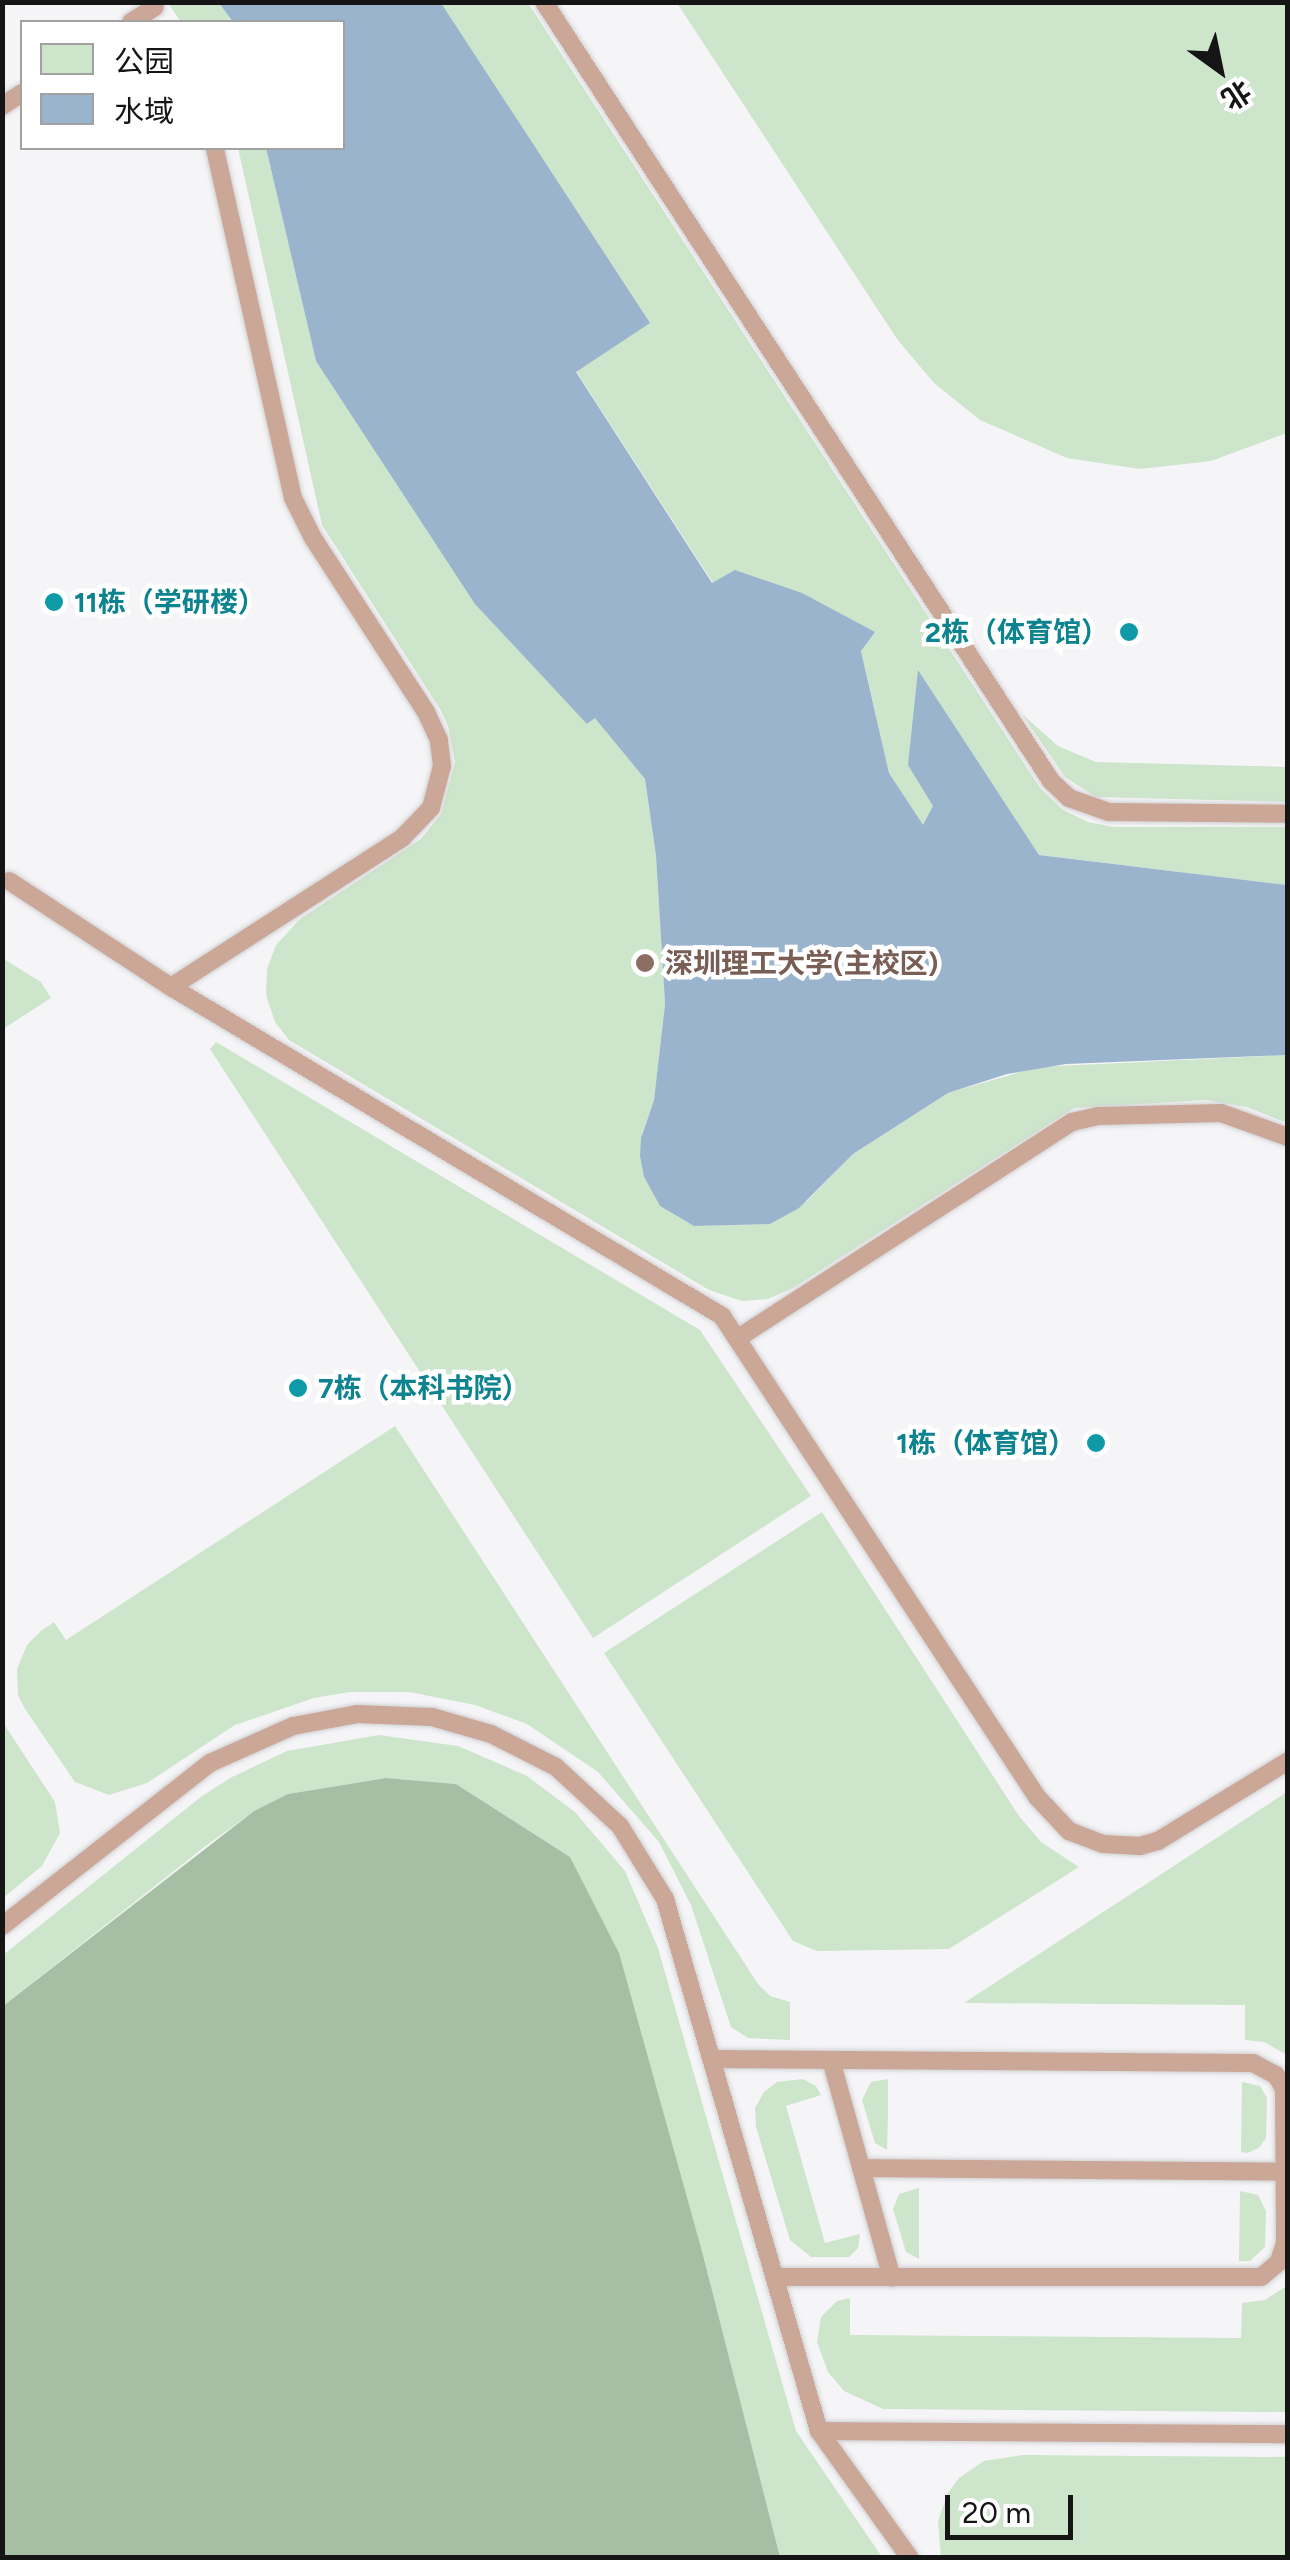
<!DOCTYPE html>
<html>
<head>
<meta charset="utf-8">
<style>
  body { margin:0 }
  #map { position:relative; width:1290px; height:2560px; overflow:hidden; background:#f5f5f8; font-family:Figtree,"Noto Sans SC",sans-serif }
  div>[style] { position:absolute }
  .green>* { inset:0; background:#cde5cb }
  .forest>* { inset:0; background:#a6bfa4 }
  .water>* { inset:0; background:#9ab4ce }
  .roads { filter:drop-shadow(0 0 2px #d1d1d4) drop-shadow(0 0 2px #d1d1d4) }
  .service>* { height:18px; margin:-9px; padding:0 9px; transform-origin:9px; border-radius:9px; background:#cba797 }
  .dots>* { width:28px; height:28px; translate:-50% -50%; box-sizing:border-box; border:5px solid #fff; border-radius:50% }
  span { translate:-50% -50%; white-space:nowrap; text-align:center; line-height:1.15; -webkit-text-stroke:9px #fff; paint-order:stroke }
  .culture-label { font-size:28px; color:#0d838f; font-weight:700 }
  .left { translate:0 -50%; text-align:left }
  .right { translate:-100% -50%; text-align:right }
  .education-label { font-size:28px; color:#785e54; font-weight:700 }
  .frame { position:absolute; inset:0; border:5px solid #151516; pointer-events:none }
  .legend { position:absolute; left:20px; top:20px; width:325px; height:130px; box-sizing:border-box; background:#fff; border:2px solid #a1a1a2; margin:0; padding:12px 18px; list-style:none; font-size:30px; color:#151516 }
  .legend li { display:flex; align-items:center; gap:20px; height:50px }
  .legend b { width:50px; border:2px solid #a1a1a2 }
  .north { position:absolute; left:1170px; top:20px; width:100px; height:100px; -webkit-text-stroke:8px #fff; paint-order:stroke; rotate:147deg; font-size:28px; font-weight:700; line-height:40px; text-align:center; color:#151516 }
  .north::after { content:''; display:block; margin:auto; width:35px; height:45px; background:#151516; clip-path:polygon(50% 0,100% 100%,50% 72%,0 100%) }
  .scale { position:absolute; left:945px; top:2495px; width:128px; height:45px; box-sizing:border-box; border:5px solid #151516; border-top:0; padding-left:12px; font-size:30px; line-height:35px; white-space:nowrap; color:#151516; -webkit-text-stroke:8px #fff; paint-order:stroke }
</style>
</head>
<body>
<div id="map">
  <div class="green">
    <div style="clip-path:polygon(168px 3px,219px 3px,233px 22px,181px 22px)"></div>
    <div style="clip-path:polygon(363px 3px,528px 3px,1040px 788px,1063px 810px,1088px 822px,1113px 827px,1287px 827px,1287px 885px,1039px 855px,919px 672px,933px 807px,923px 826px,889px 773px,861px 650px,713px 583px,576px 371px)"></div>
    <div style="clip-path:polygon(677px 3px,1287px 3px,1287px 433px,1211px 461px,1140px 469px,1067px 458px,980px 420px,934px 383px,897px 339px)"></div>
    <div style="clip-path:polygon(238px 148px,266px 148px,316px 361px,588px 724px,595px 717px,645px 779px,656px 856px,665px 1004px,654px 1100px,643px 1131px,640px 1156px,644px 1177px,660px 1206px,694px 1226px,770px 1224px,807px 1201px,853px 1154px,948px 1093px,1038px 1067px,1287px 1055px,1287px 1123px,1247px 1107px,1206px 1100px,1074px 1108px,793px 1288px,768px 1299px,742px 1301px,709px 1290px,289px 1040px,275px 1022px,266px 995px,267px 969px,276px 945px,300px 919px,421px 839px,441px 814px,455px 762px,448px 726px,440px 709px,322px 525px)"></div>
    <div style="clip-path:polygon(1022px 714px,1058px 746px,1096px 762px,1287px 767px,1287px 802px,1096px 797px,1065px 777px)"></div>
    <div style="clip-path:polygon(2px 958px,41px 982px,51px 998px,3px 1029px)"></div>
    <div style="clip-path:polygon(216px 1042px,700px 1330px,811px 1496px,593px 1638px,210px 1049px)"></div>
    <div style="clip-path:polygon(395px 1426px,758px 1984px,770px 1996px,790px 2002px,790px 2040px,748px 2038px,731px 2027px,691px 1905px,659px 1842px,598px 1772px,527px 1724px,475px 1705px,409px 1692px,350px 1692px,314px 1698px,235px 1725px,147px 1783px,109px 1795px,75px 1782px,25px 1709px,18px 1695px,17px 1669px,27px 1645px,41px 1631px,54px 1622px,66px 1640px)"></div>
    <div style="clip-path:polygon(822px 1512px,1019px 1816px,1041px 1842px,1079px 1867px,949px 1949px,817px 1951px,793px 1941px,604px 1653px)"></div>
    <div style="clip-path:polygon(2px 1721px,55px 1802px,60px 1833px,42px 1866px,3px 1898px)"></div>
    <div style="clip-path:polygon(379px 1735px,458px 1746px,527px 1776px,575px 1812px,625px 1871px,658px 1948px,796px 2431px,882px 2557px,780px 2557px,703px 2255px,570px 1857px,456px 1784px,386px 1778px,288px 1794px,254px 1811px,203px 1848px,3px 2006px,3px 1955px,202px 1796px,232px 1777px,287px 1751px)"></div>
    <div style="clip-path:polygon(1287px 1792px,1287px 2055px,1264px 2042px,1245px 2040px,1245px 2005px,964px 2003px)"></div>
    <div style="clip-path:polygon(803px 2079px,816px 2086px,821px 2095px,786px 2106px,825px 2243px,860px 2234px,858px 2248px,849px 2257px,811px 2257px,790px 2240px,756px 2127px,755px 2108px,764px 2092px,777px 2082px)"></div>
    <div style="clip-path:polygon(888px 2079px,888px 2114px,887px 2150px,875px 2143px,862px 2100px,871px 2082px)"></div>
    <div style="clip-path:polygon(1242px 2082px,1260px 2086px,1267px 2098px,1266px 2138px,1259px 2148px,1247px 2153px,1241px 2152px)"></div>
    <div style="clip-path:polygon(919px 2188px,919px 2259px,906px 2252px,893px 2209px,899px 2194px)"></div>
    <div style="clip-path:polygon(1240px 2191px,1258px 2195px,1266px 2211px,1265px 2247px,1250px 2261px,1239px 2261px)"></div>
    <div style="clip-path:polygon(1287px 2286px,1287px 2412px,883px 2409px,844px 2391px,828px 2372px,817px 2342px,821px 2317px,837px 2301px,850px 2298px,850px 2335px,1241px 2338px,1242px 2303px,1265px 2300px)"></div>
    <div style="clip-path:polygon(1022px 2455px,1287px 2457px,1287px 2557px,941px 2557px,938px 2521px,948px 2493px,959px 2478px,984px 2461px)"></div>
  </div>
  <div class="forest">
    <div style="clip-path:polygon(386px 1778px,456px 1784px,570px 1857px,619px 1953px,703px 2255px,780px 2557px,3px 2557px,3px 2006px,254px 1811px,288px 1794px)"></div>
  </div>
  <div class="water">
    <div style="clip-path:polygon(219px 3px,441px 3px,650px 323px,576px 372px,712px 583px,735px 570px,802px 593px,875px 632px,861px 651px,889px 773px,923px 825px,933px 806px,908px 765px,918px 670px,1039px 855px,1287px 885px,1287px 1055px,1066px 1064px,1007px 1074px,948px 1093px,853px 1154px,799px 1208px,770px 1224px,694px 1226px,660px 1206px,644px 1177px,640px 1156px,641px 1138px,654px 1100px,665px 1004px,656px 856px,645px 779px,595px 718px,587px 724px,475px 604px,316px 361px,266px 148px,342px 148px,342px 22px,233px 22px)"></div>
  </div>
  <div class="roads">
    <div class="service">
      <div style="left:544px;top:2px;width:929px;rotate:56.94deg"></div>
      <div style="left:1051px;top:781px;width:25px;rotate:43deg"></div>
      <div style="left:1069px;top:798px;width:42px;rotate:19.3deg"></div>
      <div style="left:1109px;top:812px;width:179px;rotate:0.6deg"></div>
      <div style="left:131px;top:22px;width:28px;rotate:-32deg"></div>
      <div style="left:2px;top:106px;width:24px;rotate:-33deg"></div>
      <div style="left:9px;top:881px;width:194px;rotate:33.2deg"></div>
      <div style="left:171px;top:987px;width:642px;rotate:30.84deg"></div>
      <div style="left:722px;top:1316px;width:575px;rotate:56.78deg"></div>
      <div style="left:1037px;top:1797px;width:47px;rotate:46.7deg"></div>
      <div style="left:1069px;top:1831px;width:36px;rotate:21deg"></div>
      <div style="left:1103px;top:1844px;width:37px;rotate:3deg"></div>
      <div style="left:1140px;top:1846px;width:19px;rotate:-16deg"></div>
      <div style="left:1158px;top:1841px;width:153px;rotate:-31.6deg"></div>
      <div style="left:171px;top:987px;width:275px;rotate:-32.8deg"></div>
      <div style="left:402px;top:838px;width:42px;rotate:-46deg"></div>
      <div style="left:431px;top:808px;width:43px;rotate:-75.3deg"></div>
      <div style="left:442px;top:766px;width:26px;rotate:-97deg"></div>
      <div style="left:439px;top:740px;width:31px;rotate:-115deg"></div>
      <div style="left:426px;top:712px;width:207px;rotate:-123deg"></div>
      <div style="left:313px;top:538px;width:45px;rotate:-116.6deg"></div>
      <div style="left:293px;top:498px;width:359px;rotate:-102.6deg"></div>
      <div style="left:738px;top:1338px;width:398px;rotate:-32.9deg"></div>
      <div style="left:1072px;top:1122px;width:27px;rotate:-13deg"></div>
      <div style="left:1098px;top:1116px;width:123px;rotate:-1.4deg"></div>
      <div style="left:1221px;top:1113px;width:71px;rotate:19.7deg"></div>
      <div style="left:2px;top:1926px;width:264px;rotate:-38.1deg"></div>
      <div style="left:210px;top:1763px;width:91px;rotate:-24deg"></div>
      <div style="left:293px;top:1726px;width:65px;rotate:-10.6deg"></div>
      <div style="left:357px;top:1714px;width:75px;rotate:2.3deg"></div>
      <div style="left:432px;top:1717px;width:61px;rotate:16.1deg"></div>
      <div style="left:491px;top:1734px;width:73px;rotate:26.9deg"></div>
      <div style="left:556px;top:1767px;width:87px;rotate:42.7deg"></div>
      <div style="left:620px;top:1826px;width:86px;rotate:58.3deg"></div>
      <div style="left:665px;top:1899px;width:554px;rotate:73.86deg"></div>
      <div style="left:819px;top:2431px;width:156px;rotate:54.4deg"></div>
      <div style="left:712px;top:2059px;width:541px;rotate:0.42deg"></div>
      <div style="left:1253px;top:2063px;width:26px;rotate:28deg"></div>
      <div style="left:1276px;top:2075px;width:16px;rotate:60deg"></div>
      <div style="left:1284px;top:2089px;width:154px;rotate:89.6deg"></div>
      <div style="left:1285px;top:2243px;width:20px;rotate:108deg"></div>
      <div style="left:1279px;top:2262px;width:23px;rotate:140deg"></div>
      <div style="left:1261px;top:2277px;width:486px;rotate:180deg"></div>
      <div style="left:831px;top:2060px;width:226px;rotate:74.4deg"></div>
      <div style="left:861px;top:2168px;width:424px;rotate:0.5deg"></div>
      <div style="left:819px;top:2431px;width:469px;rotate:0.4deg"></div>
    </div>
  </div>
  <div class="dots">
    <div style="left:54px;top:602px;background:#0f9aa8"></div>
    <div style="left:1129px;top:632px;background:#0f9aa8"></div>
    <div style="left:645px;top:963px;background:#8d6e63"></div>
    <div style="left:298px;top:1388px;background:#0f9aa8"></div>
    <div style="left:1096px;top:1443px;background:#0f9aa8"></div>
  </div>
  <div class="culture-label">
    <span class="left" style="left:74px;top:602px">11栋（学研楼）</span>
    <span class="right" style="left:1109px;top:632px">2栋（体育馆）</span>
    <span class="left" style="left:318px;top:1388px">7栋（本科书院）</span>
    <span class="right" style="left:1076px;top:1443px">1栋（体育馆）</span>
  </div>
  <div class="education-label">
    <span class="left" style="left:665px;top:963px">深圳理工大学(主校区)</span>
  </div>
  <div class="frame"></div>
  <ul class="legend">
  <li><b style="height:28px;background:#cde5cb"></b>公园</li>
  <li><b style="height:28px;background:#9ab4ce"></b>水域</li>
  </ul>
  <div class="north">北</div>
  <div class="scale">20 m</div>
</div>
</body>
</html>
